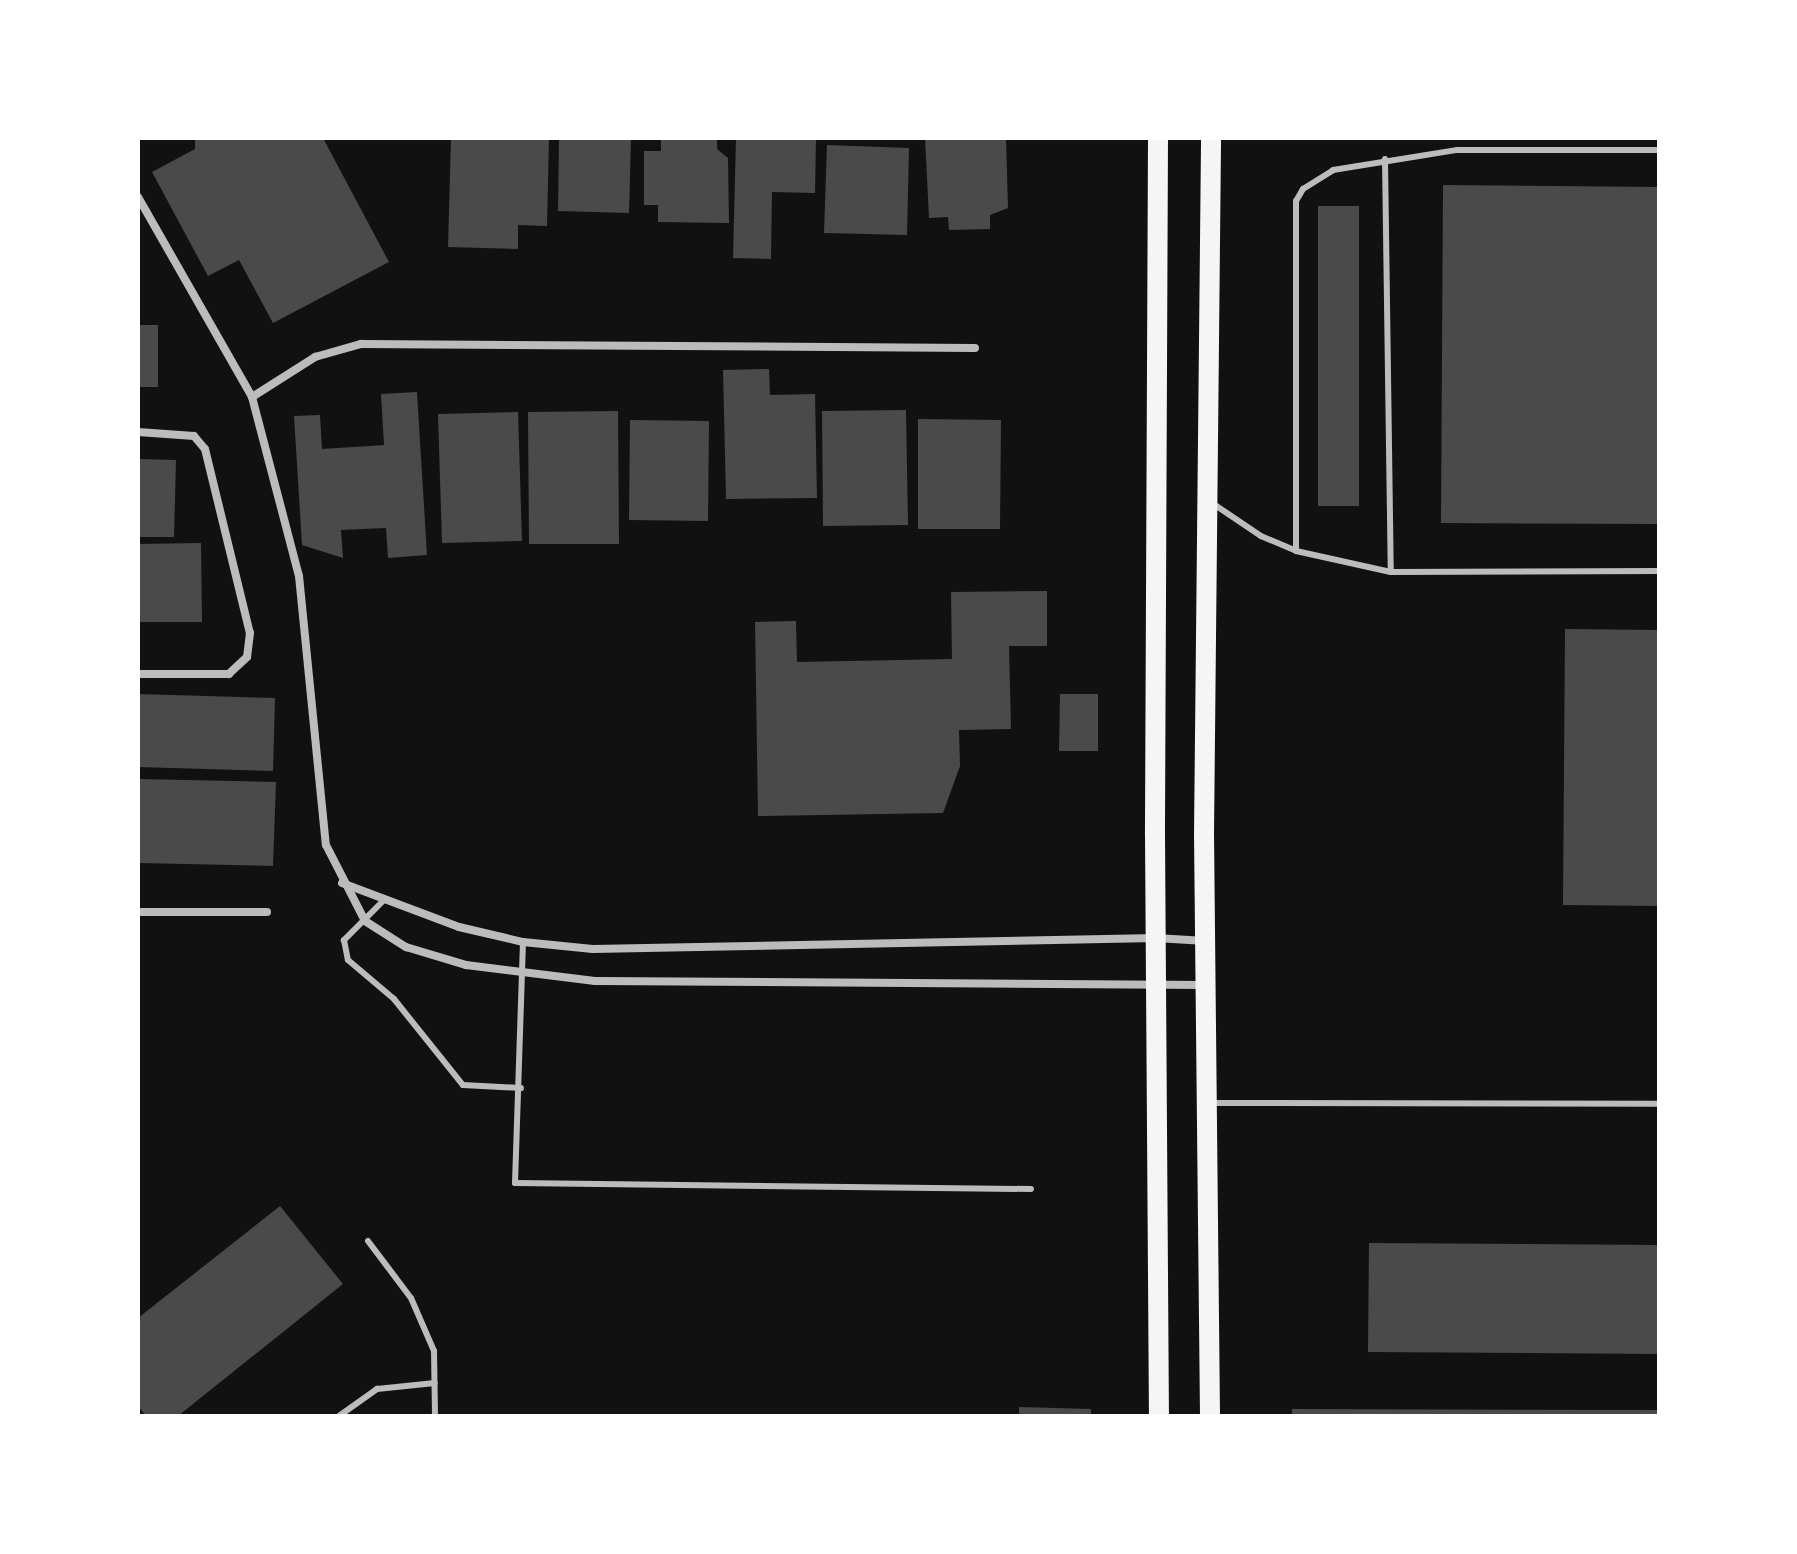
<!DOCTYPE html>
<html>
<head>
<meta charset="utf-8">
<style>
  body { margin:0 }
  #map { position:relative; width:1797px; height:1554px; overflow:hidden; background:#111; font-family:Manrope,sans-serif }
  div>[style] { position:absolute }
  .building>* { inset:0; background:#4a4a4a }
  .service>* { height:6px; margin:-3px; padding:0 3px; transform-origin:3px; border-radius:3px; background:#bcbcbc }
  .minor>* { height:8px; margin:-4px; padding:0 4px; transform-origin:4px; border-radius:4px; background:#bcbcbc }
  .primary>* { height:20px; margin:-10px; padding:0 10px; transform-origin:10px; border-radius:10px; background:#f5f5f5 }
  span { translate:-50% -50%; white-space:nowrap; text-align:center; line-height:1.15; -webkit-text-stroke:7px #fff; paint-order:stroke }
  .frame { position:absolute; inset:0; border:140px solid #fff; pointer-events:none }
</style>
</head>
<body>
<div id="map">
  <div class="building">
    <div style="clip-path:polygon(195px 138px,323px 138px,389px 262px,273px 323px,239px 260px,208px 276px,152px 172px,195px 149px)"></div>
    <div style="clip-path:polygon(451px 138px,549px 138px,547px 226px,518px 225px,518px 249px,448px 247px)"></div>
    <div style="clip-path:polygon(559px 138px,631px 138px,629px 213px,558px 211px)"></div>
    <div style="clip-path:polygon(661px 138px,717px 138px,717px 149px,728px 158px,729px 223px,658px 222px,658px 205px,644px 205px,644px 151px,661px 151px)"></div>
    <div style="clip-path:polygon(736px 138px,816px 138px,815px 193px,772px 192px,771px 259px,733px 258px)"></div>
    <div style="clip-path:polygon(925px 138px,1006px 138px,1008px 208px,990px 215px,990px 229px,949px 230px,948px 217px,929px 218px)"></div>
    <div style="clip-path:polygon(827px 145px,909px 148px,907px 235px,824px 233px)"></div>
    <div style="clip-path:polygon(1443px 185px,1659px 187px,1659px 524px,1441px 523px)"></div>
    <div style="clip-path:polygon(1318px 206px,1359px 206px,1359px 506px,1318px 506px)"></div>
    <div style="clip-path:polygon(138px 325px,158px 325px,158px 387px,138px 387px)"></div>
    <div style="clip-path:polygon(769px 369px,770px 395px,815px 394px,817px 498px,726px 499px,723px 370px)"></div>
    <div style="clip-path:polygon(417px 392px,427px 555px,388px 558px,386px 528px,341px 530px,343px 558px,302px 545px,294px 416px,320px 415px,322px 449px,384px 445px,381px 394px)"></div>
    <div style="clip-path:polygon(906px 410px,908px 525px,823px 526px,822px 411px)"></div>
    <div style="clip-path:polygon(618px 411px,619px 544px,529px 544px,528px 412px)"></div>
    <div style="clip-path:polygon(518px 412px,522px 541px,442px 543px,438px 414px)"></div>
    <div style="clip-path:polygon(918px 419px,1001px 420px,1000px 529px,918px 529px)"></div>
    <div style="clip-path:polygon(630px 420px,709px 421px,708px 521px,629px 520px)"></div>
    <div style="clip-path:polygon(138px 459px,176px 460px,174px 537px,138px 537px)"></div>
    <div style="clip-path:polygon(201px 543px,202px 622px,138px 622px,138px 544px)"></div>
    <div style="clip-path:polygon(1047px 591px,1047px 646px,1009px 646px,1011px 729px,959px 730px,960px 766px,943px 813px,758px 816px,755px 622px,796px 621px,797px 662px,952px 659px,951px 592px)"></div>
    <div style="clip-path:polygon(1565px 629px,1659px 630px,1659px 906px,1563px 905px)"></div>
    <div style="clip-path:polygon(138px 694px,275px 698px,273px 771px,138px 767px)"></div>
    <div style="clip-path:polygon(1060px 694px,1098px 694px,1098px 751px,1059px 751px)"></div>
    <div style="clip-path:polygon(138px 779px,276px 782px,273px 866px,138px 863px)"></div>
    <div style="clip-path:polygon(280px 1206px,343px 1284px,178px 1416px,146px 1416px,138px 1406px,138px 1318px)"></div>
    <div style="clip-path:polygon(1369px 1243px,1659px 1245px,1659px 1354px,1368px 1352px)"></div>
    <div style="clip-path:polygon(1019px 1407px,1091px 1409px,1091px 1416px,1019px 1416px)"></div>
    <div style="clip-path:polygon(1292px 1409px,1659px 1410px,1659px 1416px,1292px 1416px)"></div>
  </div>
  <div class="service">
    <div style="left:1385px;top:159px;width:413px;rotate:89.2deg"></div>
    <div style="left:1212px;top:503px;width:59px;rotate:34deg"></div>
    <div style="left:1261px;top:536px;width:38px;rotate:23deg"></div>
    <div style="left:1296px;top:551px;width:97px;rotate:12.5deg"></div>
    <div style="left:1391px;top:572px;width:268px;rotate:-0.2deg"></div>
    <div style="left:1296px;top:551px;width:350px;rotate:-90deg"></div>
    <div style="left:1296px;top:201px;width:14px;rotate:-60deg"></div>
    <div style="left:1303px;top:189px;width:36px;rotate:-32deg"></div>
    <div style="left:1333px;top:170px;width:126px;rotate:-9.2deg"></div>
    <div style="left:1457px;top:150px;width:202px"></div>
    <div style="left:384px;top:900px;width:57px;rotate:135deg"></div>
    <div style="left:344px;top:940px;width:20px;rotate:79deg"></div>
    <div style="left:348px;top:960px;width:60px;rotate:40.3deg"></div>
    <div style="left:394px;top:999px;width:110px;rotate:51.3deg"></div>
    <div style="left:463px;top:1085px;width:58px;rotate:3deg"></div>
    <div style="left:523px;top:942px;width:241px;rotate:91.9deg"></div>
    <div style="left:515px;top:1183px;width:516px;rotate:0.67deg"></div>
    <div style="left:1211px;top:1103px;width:448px;rotate:0.1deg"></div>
    <div style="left:368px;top:1241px;width:71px;rotate:53deg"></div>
    <div style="left:411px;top:1298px;width:58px;rotate:66.5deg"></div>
    <div style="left:434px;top:1351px;width:65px;rotate:89.1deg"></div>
    <div style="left:339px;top:1416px;width:47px;rotate:-35.4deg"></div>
    <div style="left:377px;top:1389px;width:58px;rotate:-5.9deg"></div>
  </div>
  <div class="minor">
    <div style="left:138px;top:197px;width:230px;rotate:60.3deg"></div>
    <div style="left:252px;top:397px;width:185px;rotate:75.3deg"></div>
    <div style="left:299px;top:576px;width:270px;rotate:84.3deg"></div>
    <div style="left:326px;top:845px;width:85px;rotate:62.8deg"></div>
    <div style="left:365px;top:921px;width:49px;rotate:32.4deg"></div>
    <div style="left:406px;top:947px;width:63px;rotate:16.7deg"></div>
    <div style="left:466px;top:965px;width:130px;rotate:7.1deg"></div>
    <div style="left:595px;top:981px;width:610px;rotate:0.38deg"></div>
    <div style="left:252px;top:397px;width:75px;rotate:-32.4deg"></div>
    <div style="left:315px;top:357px;width:48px;rotate:-15.8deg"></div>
    <div style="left:361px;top:344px;width:614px;rotate:0.37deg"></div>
    <div style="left:138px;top:432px;width:56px;rotate:4.1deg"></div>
    <div style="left:194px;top:436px;width:17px;rotate:50deg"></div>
    <div style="left:205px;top:449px;width:189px;rotate:76.3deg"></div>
    <div style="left:250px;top:633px;width:24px;rotate:97deg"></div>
    <div style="left:247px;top:657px;width:25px;rotate:137deg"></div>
    <div style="left:229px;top:674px;width:91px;rotate:180deg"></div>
    <div style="left:342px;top:883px;width:125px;rotate:20.6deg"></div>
    <div style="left:459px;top:927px;width:66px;rotate:13.2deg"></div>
    <div style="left:523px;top:942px;width:70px;rotate:5.7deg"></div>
    <div style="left:593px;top:949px;width:563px;rotate:-1.12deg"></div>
    <div style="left:1156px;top:938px;width:50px;rotate:3.4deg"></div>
    <div style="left:138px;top:912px;width:129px"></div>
  </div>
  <div class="primary">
    <div style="left:1158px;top:138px;width:697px;rotate:90.25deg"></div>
    <div style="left:1155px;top:835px;width:581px;rotate:89.61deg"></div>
    <div style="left:1210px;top:1416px;width:581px;rotate:-90.59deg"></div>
    <div style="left:1204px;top:835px;width:697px;rotate:-89.42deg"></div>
  </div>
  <div class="frame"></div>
</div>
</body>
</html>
